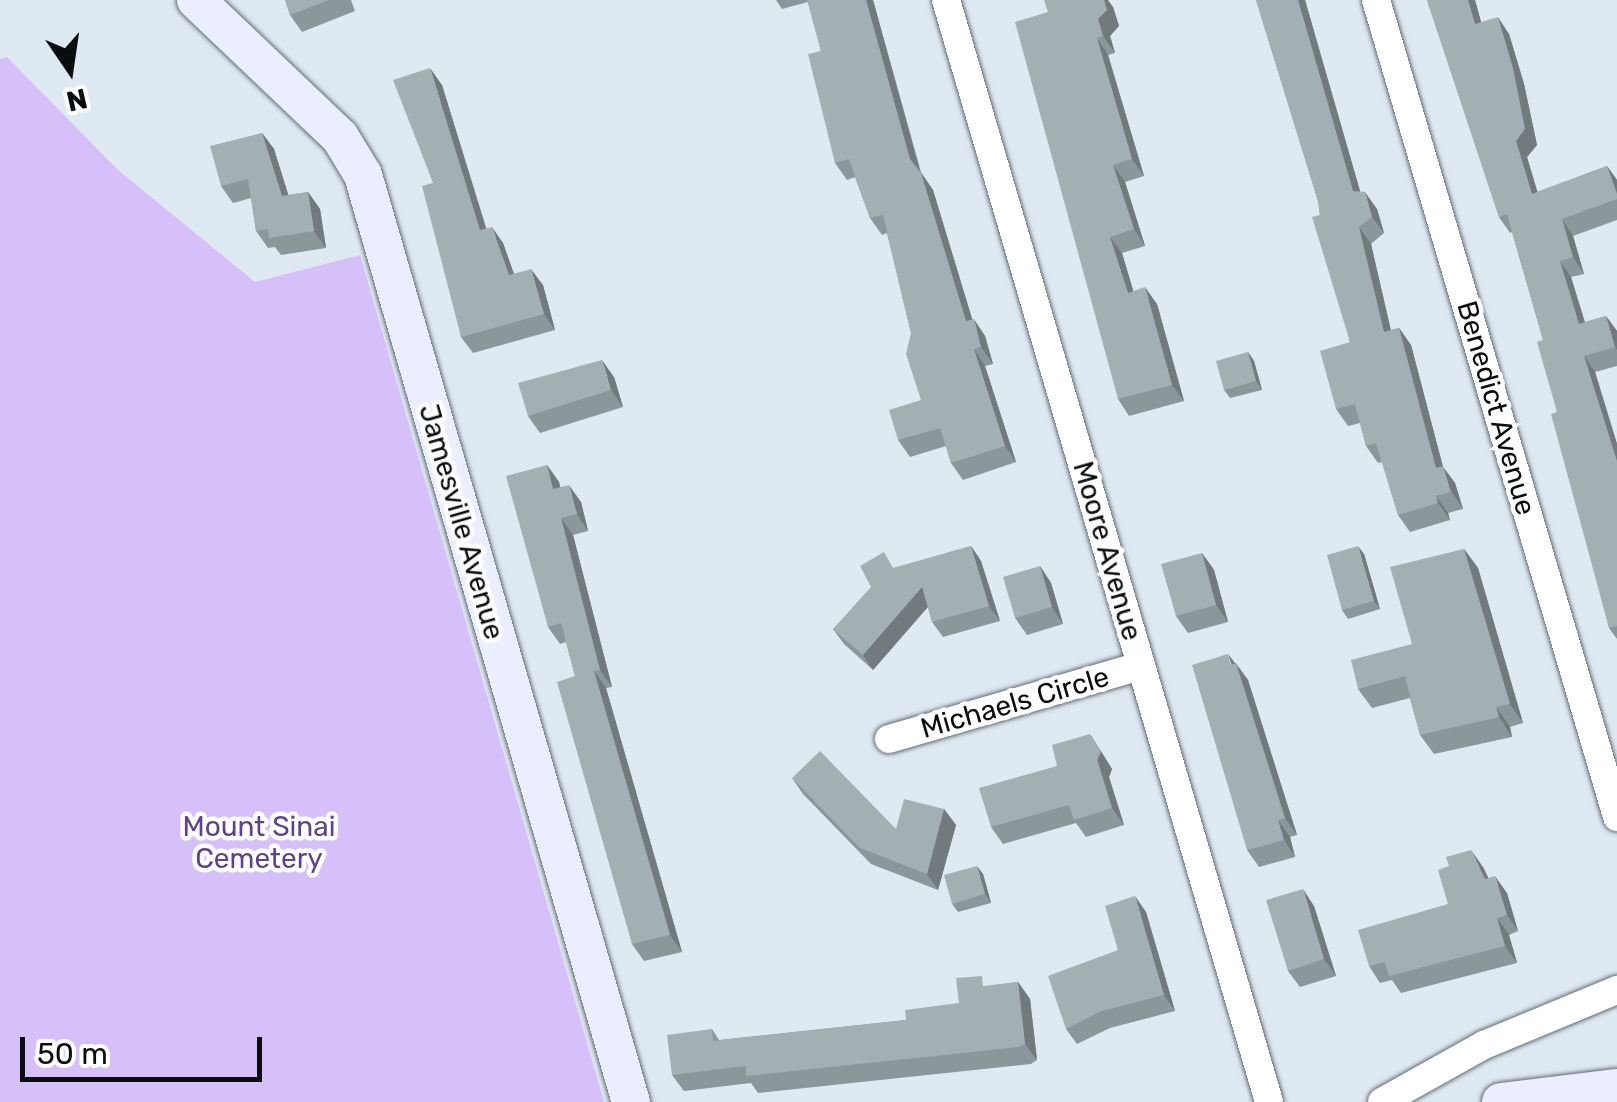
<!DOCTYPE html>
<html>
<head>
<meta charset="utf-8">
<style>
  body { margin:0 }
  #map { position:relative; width:1617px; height:1102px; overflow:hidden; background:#dfe9f2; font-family:Rubik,sans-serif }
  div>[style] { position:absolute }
  .green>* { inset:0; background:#d6c0f9 }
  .roads { filter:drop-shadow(0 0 2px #636c74) drop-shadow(0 0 2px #636c74) }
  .street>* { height:28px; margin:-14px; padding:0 14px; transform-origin:14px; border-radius:14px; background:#fff }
  .secondary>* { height:38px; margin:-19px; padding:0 19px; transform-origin:19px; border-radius:19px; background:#eaeefe }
  .wall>* { inset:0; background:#8b979a }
  .shaded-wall>* { inset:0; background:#717b7d }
  .building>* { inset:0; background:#a2b0b3 }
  span { translate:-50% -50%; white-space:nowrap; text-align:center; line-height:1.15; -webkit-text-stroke:9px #fff; paint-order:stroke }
  .street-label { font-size:28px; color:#090d10 }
  .park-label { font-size:28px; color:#604288 }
  .north { position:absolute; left:20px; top:20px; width:100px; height:100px; -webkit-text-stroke:8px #fff; paint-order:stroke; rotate:167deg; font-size:28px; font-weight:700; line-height:40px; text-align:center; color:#090d10 }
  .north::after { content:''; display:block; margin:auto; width:35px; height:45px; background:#090d10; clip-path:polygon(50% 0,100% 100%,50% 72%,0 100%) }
  .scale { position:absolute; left:20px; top:1037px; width:242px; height:45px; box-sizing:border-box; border:5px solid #090d10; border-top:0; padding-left:12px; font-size:30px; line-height:35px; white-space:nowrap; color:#090d10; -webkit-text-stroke:8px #fff; paint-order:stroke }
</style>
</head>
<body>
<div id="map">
  <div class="green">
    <div style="clip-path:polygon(7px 57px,118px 170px,255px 282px,360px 255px,604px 1102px,0 1102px,0 59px)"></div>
  </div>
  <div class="roads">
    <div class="street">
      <div style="left:946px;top:0;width:1148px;rotate:73.66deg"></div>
      <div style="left:1376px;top:0;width:852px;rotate:73.56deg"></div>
      <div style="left:889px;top:739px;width:261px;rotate:-16.2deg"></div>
      <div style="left:1382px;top:1102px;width:117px;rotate:-29.2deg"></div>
      <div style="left:1484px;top:1045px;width:144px;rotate:-22.5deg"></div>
    </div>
    <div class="secondary">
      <div style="left:196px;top:0;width:199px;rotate:43.6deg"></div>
      <div style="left:340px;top:137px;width:44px;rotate:58.8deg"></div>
      <div style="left:363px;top:175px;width:965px;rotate:73.88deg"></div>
      <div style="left:1501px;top:1102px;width:117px;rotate:-6.9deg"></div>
    </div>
  </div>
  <div class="wall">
    <div style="clip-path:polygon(285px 0,351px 0,355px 11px,302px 32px,290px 15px)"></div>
    <div style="clip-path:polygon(776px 0,873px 0,921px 172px,933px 190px,972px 320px,985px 336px,993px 364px,985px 366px,1016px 462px,963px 480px,951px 463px,946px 446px,910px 457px,898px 440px,921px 400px,911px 333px,887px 233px,882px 235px,870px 218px,855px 177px,847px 180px,835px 163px,821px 51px,808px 2px,782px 9px)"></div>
    <div style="clip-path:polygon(1256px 0,1305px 0,1360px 192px,1377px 209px,1384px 233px,1371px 244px,1391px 330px,1399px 328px,1411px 345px,1443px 467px,1455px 483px,1463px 509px,1448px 513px,1450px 520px,1410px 532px,1398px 515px,1382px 462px,1378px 463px,1366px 446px,1360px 423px,1348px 426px,1336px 409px,1350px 342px,1320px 215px,1318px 201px)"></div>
    <div style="clip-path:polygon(1427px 0,1475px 0,1481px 22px,1509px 34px,1524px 84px,1537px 145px,1527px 157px,1537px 192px,1607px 166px,1617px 180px,1617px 220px,1573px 236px,1584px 274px,1571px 277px,1585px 322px,1606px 316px,1617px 331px,1617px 366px,1595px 372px,1617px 444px,1617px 639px,1609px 628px,1557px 412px,1543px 340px,1512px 232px,1510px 233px,1499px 217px)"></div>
    <div style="clip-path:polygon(1113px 7px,1119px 26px,1110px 36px,1115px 53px,1108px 55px,1144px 176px,1125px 182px,1145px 246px,1122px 253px,1133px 291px,1157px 304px,1184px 401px,1129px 416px,1118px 399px,1048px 12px)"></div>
    <div style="clip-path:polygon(442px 85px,486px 229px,503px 243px,514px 274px,543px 285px,555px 330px,473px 353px,461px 337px,433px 183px)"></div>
    <div style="clip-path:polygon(262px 133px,274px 149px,288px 195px,308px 192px,320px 209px,326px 248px,281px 255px,275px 247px,268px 248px,256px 231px,251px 198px,233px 203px,221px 186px)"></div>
    <div style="clip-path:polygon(1248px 352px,1254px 361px,1262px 390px,1230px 398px,1224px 390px)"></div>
    <div style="clip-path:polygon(614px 377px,623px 407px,540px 433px,528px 416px)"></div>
    <div style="clip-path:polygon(547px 465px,559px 482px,560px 487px,581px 502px,588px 531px,573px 535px,612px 687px,606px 688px,682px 952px,644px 961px,632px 944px,575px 676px,566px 642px,560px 644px,548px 627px)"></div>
    <div style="clip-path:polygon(971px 546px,981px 561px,1000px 621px,943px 637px,932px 622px,928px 607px,873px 670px,844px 644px,833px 629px,895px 568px)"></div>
    <div style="clip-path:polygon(1464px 549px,1478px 568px,1523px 723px,1510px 727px,1512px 737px,1434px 754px,1420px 735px,1410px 698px,1372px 708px,1358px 689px,1412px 644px)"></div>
    <div style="clip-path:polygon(1202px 553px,1214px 570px,1228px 622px,1188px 633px,1176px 616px)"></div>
    <div style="clip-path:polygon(1364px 554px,1380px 609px,1348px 619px,1342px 610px)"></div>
    <div style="clip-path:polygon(1040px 566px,1051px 583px,1063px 624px,1027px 635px,1015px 618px)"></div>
    <div style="clip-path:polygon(1235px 663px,1236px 663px,1248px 680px,1297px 835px,1290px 837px,1295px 857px,1259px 867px,1247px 850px)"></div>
    <div style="clip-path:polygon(1101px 751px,1112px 769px,1109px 777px,1124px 825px,1086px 837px,1076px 823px,1003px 844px,991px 827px,1057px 766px)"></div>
    <div style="clip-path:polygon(792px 778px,896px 829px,944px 809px,956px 825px,938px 890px,871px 864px,803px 794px)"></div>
    <div style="clip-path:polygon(1449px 866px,1483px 867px,1488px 878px,1507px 893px,1518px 931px,1509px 935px,1517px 963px,1401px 993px,1392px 980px,1380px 983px,1369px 966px,1448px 904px)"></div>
    <div style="clip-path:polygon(983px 874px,991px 903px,958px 912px,952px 904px)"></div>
    <div style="clip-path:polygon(1314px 906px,1336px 976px,1300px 987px,1288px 971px)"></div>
    <div style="clip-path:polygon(1146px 912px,1175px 1011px,1110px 1028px,1077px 1044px,1066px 1029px,1118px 950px)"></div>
    <div style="clip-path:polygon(1018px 982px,1030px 999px,1037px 1060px,1031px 1064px,758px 1093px,751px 1083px,684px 1091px,672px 1075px,712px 1029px,719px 1040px,906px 1020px,959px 1003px,989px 986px)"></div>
  </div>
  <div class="shaded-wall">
    <div style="clip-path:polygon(866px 0,873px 0,921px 175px,910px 159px)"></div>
    <div style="clip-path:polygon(1104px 0,1108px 0,1113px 7px,1119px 26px,1110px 36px,1115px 53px,1103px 36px,1098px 19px)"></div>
    <div style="clip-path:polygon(1298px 0,1305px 0,1365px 208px,1353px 191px)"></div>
    <div style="clip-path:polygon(1468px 0,1475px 0,1486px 40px,1475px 24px)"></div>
    <div style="clip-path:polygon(1498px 17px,1509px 34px,1524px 84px,1537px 145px,1527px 157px,1543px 210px,1532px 194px,1516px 141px)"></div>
    <div style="clip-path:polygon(1097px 38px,1108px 55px,1144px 176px,1132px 159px)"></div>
    <div style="clip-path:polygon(430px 68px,442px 85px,492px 247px,480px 230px)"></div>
    <div style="clip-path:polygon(262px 133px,274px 149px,294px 213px,282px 196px)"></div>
    <div style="clip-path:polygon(1113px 165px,1125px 182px,1145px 246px,1134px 229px)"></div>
    <div style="clip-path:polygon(1607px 166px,1617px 180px,1617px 194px)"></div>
    <div style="clip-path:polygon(921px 173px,933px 190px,978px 338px,966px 321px)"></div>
    <div style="clip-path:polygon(308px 192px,320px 209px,326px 248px,314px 231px)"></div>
    <div style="clip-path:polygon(1365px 192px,1377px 209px,1384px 233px,1372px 217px)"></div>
    <div style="clip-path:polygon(1562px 219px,1573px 236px,1584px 274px,1573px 257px)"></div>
    <div style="clip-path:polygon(492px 227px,503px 243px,520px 291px,509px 275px)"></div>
    <div style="clip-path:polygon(1359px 227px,1371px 244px,1395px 349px,1384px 332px)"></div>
    <div style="clip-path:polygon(1110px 237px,1122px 253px,1139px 310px,1128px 293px)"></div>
    <div style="clip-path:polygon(1560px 261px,1571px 277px,1590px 340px,1579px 324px)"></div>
    <div style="clip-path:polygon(531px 269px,543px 285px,555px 330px,544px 314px)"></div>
    <div style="clip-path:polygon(1145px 287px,1157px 304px,1184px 401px,1172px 385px)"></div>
    <div style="clip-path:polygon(1606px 316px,1617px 331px,1617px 350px,1615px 347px)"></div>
    <div style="clip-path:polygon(974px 319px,985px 336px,993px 364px,981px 347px)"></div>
    <div style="clip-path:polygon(1399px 328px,1411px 345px,1443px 467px,1455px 483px,1463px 509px,1436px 468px)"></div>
    <div style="clip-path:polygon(974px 349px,985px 366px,1016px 462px,1005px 446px)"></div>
    <div style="clip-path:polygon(1248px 352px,1254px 361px,1262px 390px,1256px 381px)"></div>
    <div style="clip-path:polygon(1584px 356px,1595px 372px,1617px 444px,1617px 462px)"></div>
    <div style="clip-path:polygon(602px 360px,614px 377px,623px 407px,611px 390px)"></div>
    <div style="clip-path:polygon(547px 465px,559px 482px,565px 506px,553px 489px)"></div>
    <div style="clip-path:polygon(569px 485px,581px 502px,588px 531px,577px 514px)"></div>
    <div style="clip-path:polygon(1436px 496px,1448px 513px,1450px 520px,1438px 503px)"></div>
    <div style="clip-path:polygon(561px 518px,573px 535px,612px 687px,600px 670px)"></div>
    <div style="clip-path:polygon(971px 546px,981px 561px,1000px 621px,989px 606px)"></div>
    <div style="clip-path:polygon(1358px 546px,1364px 554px,1380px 609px,1374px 601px)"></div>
    <div style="clip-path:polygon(1464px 549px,1478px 568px,1523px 723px,1510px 704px)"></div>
    <div style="clip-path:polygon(1202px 553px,1214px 570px,1228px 622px,1216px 605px)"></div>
    <div style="clip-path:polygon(1040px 566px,1051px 583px,1063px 624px,1052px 607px)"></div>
    <div style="clip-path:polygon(922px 587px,932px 602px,873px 670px,863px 655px)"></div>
    <div style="clip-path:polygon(1228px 654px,1248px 680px,1297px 835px,1285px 818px)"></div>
    <div style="clip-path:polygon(594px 671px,606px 688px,682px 952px,670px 935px)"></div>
    <div style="clip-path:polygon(1496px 707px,1510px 727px,1512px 737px,1499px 717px)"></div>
    <div style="clip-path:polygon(1090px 734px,1112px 769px,1109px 777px,1124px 825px,1112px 808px)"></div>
    <div style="clip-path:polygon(944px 809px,956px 825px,938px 890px,927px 874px)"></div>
    <div style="clip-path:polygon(1278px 820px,1290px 837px,1295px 857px,1284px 840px)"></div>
    <div style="clip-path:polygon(1471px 850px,1483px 867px,1497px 895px,1485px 879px)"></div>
    <div style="clip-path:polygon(977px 866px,983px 874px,991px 903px,985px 894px)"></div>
    <div style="clip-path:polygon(1495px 876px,1507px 893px,1518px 931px,1507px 915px)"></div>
    <div style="clip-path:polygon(1303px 889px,1314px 906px,1336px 976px,1324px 959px)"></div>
    <div style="clip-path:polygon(1135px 896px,1146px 912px,1175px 1011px,1164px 995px)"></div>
    <div style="clip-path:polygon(1497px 918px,1509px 935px,1517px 963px,1505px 946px)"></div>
    <div style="clip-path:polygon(1018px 982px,1030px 999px,1037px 1060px,1025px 1044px)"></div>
  </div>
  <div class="building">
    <div style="clip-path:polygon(285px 0,329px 0,290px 15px)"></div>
    <div style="clip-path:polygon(807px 0,866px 0,910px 159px,921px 173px,966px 321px,974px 319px,981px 347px,974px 349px,1005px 446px,951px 463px,940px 428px,898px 440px,889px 410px,921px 400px,906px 354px,911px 333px,883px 215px,870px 218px,849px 159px,835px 163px,808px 54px,821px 51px)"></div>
    <div style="clip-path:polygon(1044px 0,1104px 0,1107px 10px,1098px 19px,1103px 36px,1097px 38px,1132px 159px,1113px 165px,1134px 229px,1110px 237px,1128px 293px,1145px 287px,1172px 385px,1118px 399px,1015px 22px,1048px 12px)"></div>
    <div style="clip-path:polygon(1256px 0,1298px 0,1353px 191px,1365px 192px,1372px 217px,1359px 227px,1384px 332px,1399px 328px,1436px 468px,1443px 466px,1451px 492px,1436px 496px,1438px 503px,1398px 515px,1376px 443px,1366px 446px,1355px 404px,1336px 409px,1320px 351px,1350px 342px,1312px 217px,1320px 215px,1318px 201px)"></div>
    <div style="clip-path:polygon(1427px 0,1468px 0,1475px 24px,1498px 17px,1513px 68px,1525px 129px,1516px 141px,1532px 194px,1607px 166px,1617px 194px,1617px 199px,1562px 219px,1573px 257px,1560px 261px,1579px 324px,1606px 316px,1615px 347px,1584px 356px,1617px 461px,1617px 626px,1609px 628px,1551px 414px,1557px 412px,1537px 342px,1543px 340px,1507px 214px,1499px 217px)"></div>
    <div style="clip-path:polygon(430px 68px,480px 230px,492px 227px,509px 275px,531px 269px,544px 314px,461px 337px,422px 186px,433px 183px,393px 80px)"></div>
    <div style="clip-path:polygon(262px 133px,282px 196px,308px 192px,314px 231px,269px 238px,268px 229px,256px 231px,248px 179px,221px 186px,210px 146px)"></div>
    <div style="clip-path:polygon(1248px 352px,1256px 381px,1224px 390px,1216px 361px)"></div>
    <div style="clip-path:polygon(602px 360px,611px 390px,528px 416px,518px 383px)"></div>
    <div style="clip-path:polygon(547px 465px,553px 489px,569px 485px,577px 514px,561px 518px,600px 670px,594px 671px,670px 935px,632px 944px,557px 682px,575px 676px,561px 623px,548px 627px,506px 476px)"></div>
    <div style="clip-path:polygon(971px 546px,989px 606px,932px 622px,922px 587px,863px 655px,833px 629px,871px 587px,860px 566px,884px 552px,893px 568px)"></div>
    <div style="clip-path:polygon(1358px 546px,1374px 601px,1342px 610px,1327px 555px)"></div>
    <div style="clip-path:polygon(1464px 549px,1510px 704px,1496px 707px,1499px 717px,1420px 735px,1405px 676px,1358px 689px,1351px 660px,1412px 644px,1390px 567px)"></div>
    <div style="clip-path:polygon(1202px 553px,1216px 605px,1176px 616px,1161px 564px)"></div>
    <div style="clip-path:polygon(1040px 566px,1052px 607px,1015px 618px,1003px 577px)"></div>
    <div style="clip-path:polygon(1228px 654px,1231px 665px,1236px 663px,1285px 818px,1278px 820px,1284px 840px,1247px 850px,1192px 665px)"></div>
    <div style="clip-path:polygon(1090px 734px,1101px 752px,1097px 760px,1112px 808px,1074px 820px,1069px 805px,991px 827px,979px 788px,1057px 766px,1052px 745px)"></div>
    <div style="clip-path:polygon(820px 751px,896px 829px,904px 799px,944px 809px,927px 874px,860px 848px,792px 778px)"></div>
    <div style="clip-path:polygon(1471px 850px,1485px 879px,1495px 876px,1507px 915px,1497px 918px,1505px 946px,1389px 976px,1385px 962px,1369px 966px,1358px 930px,1448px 904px,1438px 870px,1449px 866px,1446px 857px)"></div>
    <div style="clip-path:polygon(977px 866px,985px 894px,952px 904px,944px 875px)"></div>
    <div style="clip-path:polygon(1303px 889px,1324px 959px,1288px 971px,1266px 900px)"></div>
    <div style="clip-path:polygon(1135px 896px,1164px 995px,1099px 1012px,1066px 1029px,1048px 976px,1118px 950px,1105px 906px)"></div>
    <div style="clip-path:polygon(982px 976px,983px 986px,1018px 982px,1025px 1044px,1019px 1047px,746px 1076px,746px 1066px,672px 1075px,667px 1035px,712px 1029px,713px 1041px,906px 1020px,905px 1010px,959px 1003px,956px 978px)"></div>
  </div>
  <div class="street-label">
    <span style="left:1496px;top:408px;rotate:74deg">Benedict Avenue</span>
    <span style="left:461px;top:522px;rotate:74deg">Jamesville Avenue</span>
    <span style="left:1107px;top:551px;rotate:74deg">Moore Avenue</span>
    <span style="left:1015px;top:703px;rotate:-16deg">Michaels Circle</span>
  </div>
  <div class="park-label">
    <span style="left:259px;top:843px">Mount Sinai<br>Cemetery</span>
  </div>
  <div class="north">N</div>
  <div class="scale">50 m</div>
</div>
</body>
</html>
